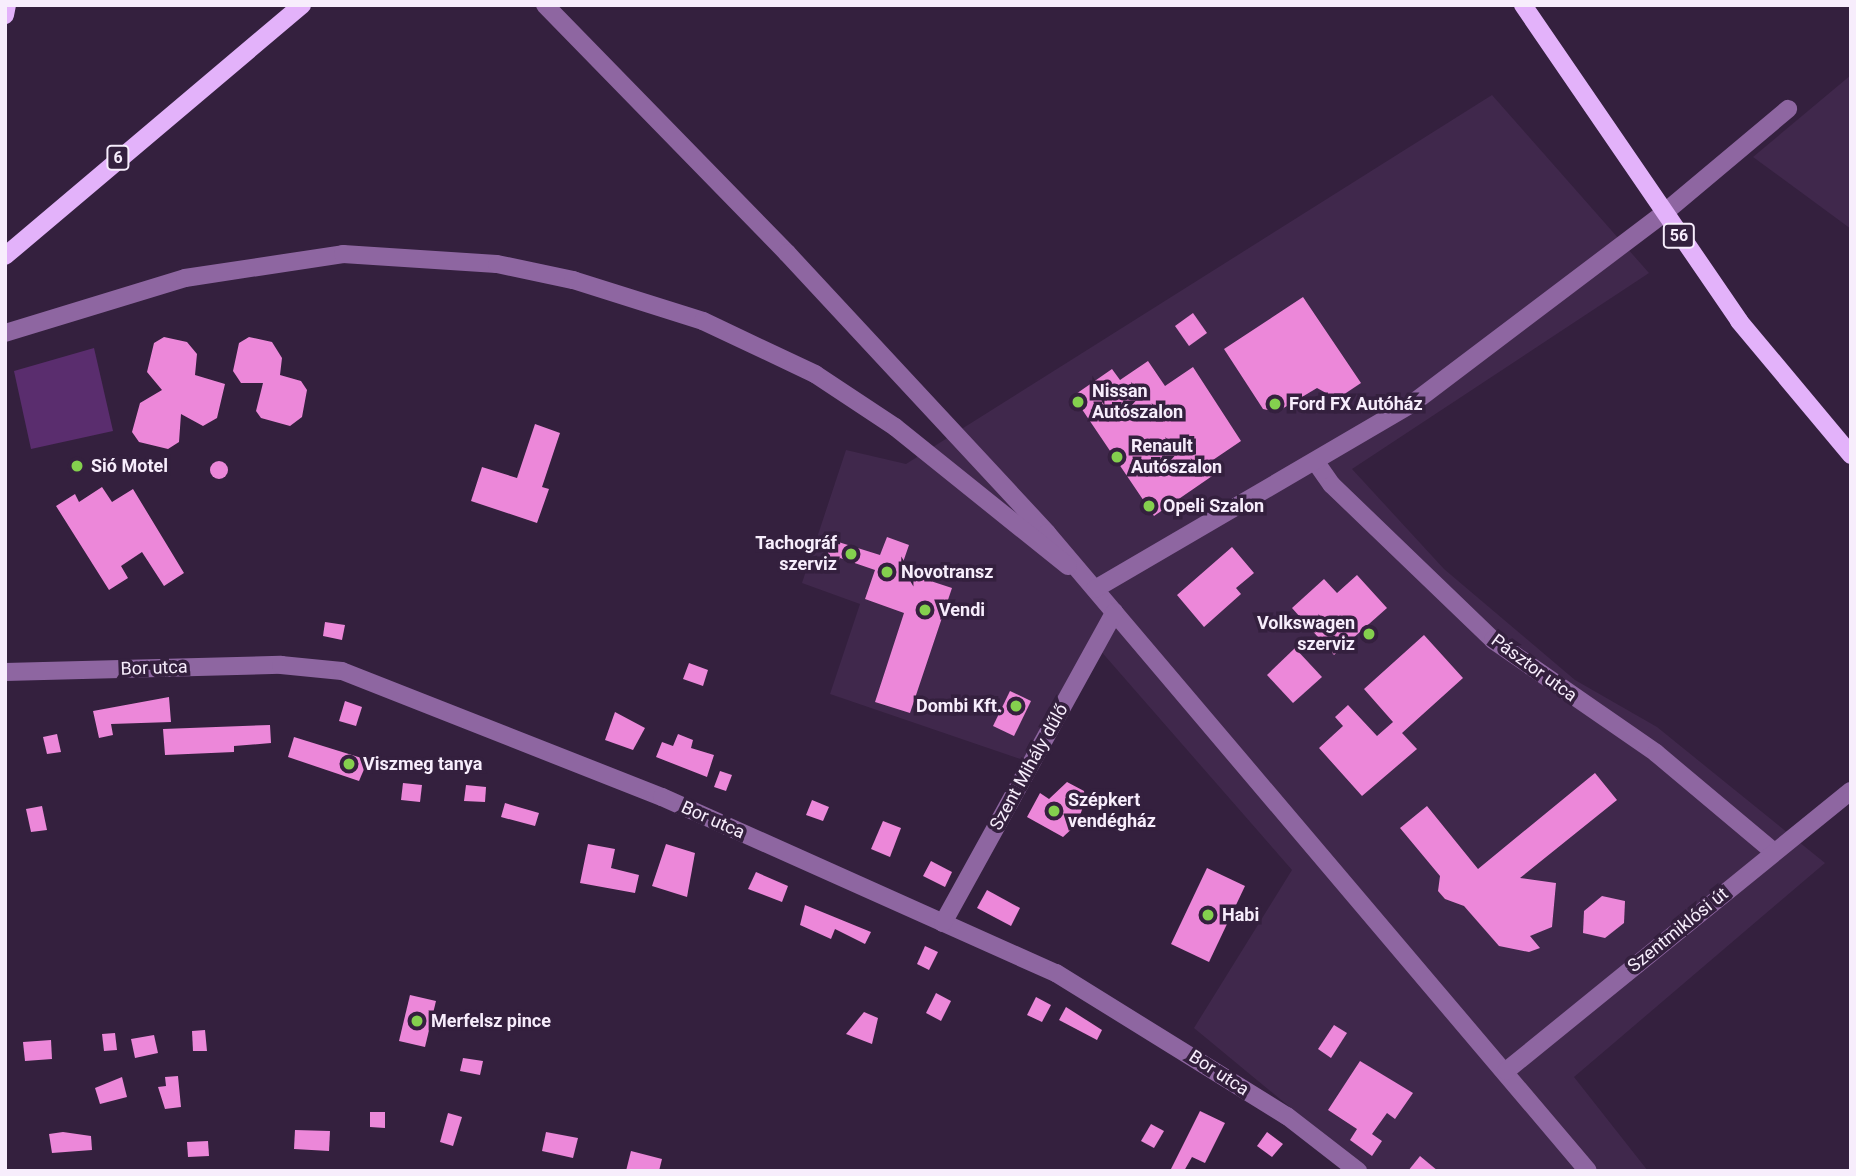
<!DOCTYPE html>
<html>
<head>
<meta charset="utf-8">
<style>
  body { margin:0 }
  #map { position:relative; width:1856px; height:1176px; overflow:hidden; background:#34203e; font-family:Roboto,sans-serif }
  div>[style] { position:absolute }
  .built>* { inset:0; background:#40284c }
  .green>* { inset:0; background:#5a2d6e }
  .building>* { inset:0; background:#ec87d9 }
  .round { border-radius:50% }
  .minor>* { height:18px; margin:-9px; padding:0 9px; transform-origin:9px; border-radius:9px; background:#8e66a1 }
  .major>* { height:18px; margin:-9px; padding:0 9px; transform-origin:9px; border-radius:9px; background:#e3b2fa }
  .dots>* { width:19px; height:19px; translate:-50% -50%; box-sizing:border-box; border:4px solid #34203e; border-radius:50% }
  span { translate:-50% -50%; white-space:nowrap; text-align:center; line-height:1.15; -webkit-text-stroke:7px #34203e; paint-order:stroke }
  .shield-label span { padding:2px 5px; background:#34203e; border:2px solid; border-radius:5px; -webkit-text-stroke-width:0 }
  .shield-label { font-size:16px; color:#f7edfc; font-weight:700 }
  .poi-label { font-size:18px; color:#f7edfc; font-weight:700 }
  .left { translate:0 -50%; text-align:left }
  .right { translate:-100% -50%; text-align:right }
  .street-label { font-size:18px; color:#f7edfc }
  .frame { position:absolute; inset:0; border:7px solid #f7edfc; pointer-events:none }
</style>
</head>
<body>
<div id="map">
  <div class="built">
    <div style="clip-path:polygon(1851px 75px,1851px 229px,1753px 157px)"></div>
    <div style="clip-path:polygon(1492px 95px,1649px 273px,1352px 469px,1444px 569px,1575px 680px,1657px 727px,1825px 863px,1574px 1077px,1648px 1171px,1367px 1171px,1194px 1028px,1292px 870px,1099px 649px,1035px 764px,830px 694px,860px 604px,802px 583px,846px 450px,906px 464px)"></div>
  </div>
  <div class="green">
    <div style="clip-path:polygon(94px 348px,113px 431px,31px 449px,14px 371px)"></div>
  </div>
  <div class="building">
    <div style="clip-path:polygon(1303px 297px,1361px 383px,1337px 399px,1317px 388px,1277px 412px,1263px 409px,1224px 349px)"></div>
    <div style="clip-path:polygon(1193px 313px,1207px 333px,1189px 346px,1175px 326px)"></div>
    <div style="clip-path:polygon(164px 337px,187px 342px,197px 354px,195px 375px,225px 384px,217px 418px,203px 426px,181px 414px,179px 442px,168px 449px,139px 442px,132px 432px,140px 403px,162px 390px,147px 372px,154px 343px)"></div>
    <div style="clip-path:polygon(249px 337px,272px 342px,282px 358px,280px 375px,301px 381px,307px 390px,302px 417px,290px 426px,261px 418px,256px 411px,263px 383px,241px 383px,233px 371px,239px 343px)"></div>
    <div style="clip-path:polygon(1148px 361px,1165px 386px,1193px 367px,1241px 441px,1210px 462px,1218px 472px,1154px 516px,1073px 396px,1112px 369px,1120px 380px)"></div>
    <div style="clip-path:polygon(535px 424px,560px 433px,542px 487px,549px 489px,537px 523px,471px 501px,482px 467px,517px 478px)"></div>
    <div class="round" style="left:210px;top:461px;width:18px;height:18px"></div>
    <div style="clip-path:polygon(102px 487px,112px 502px,133px 489px,184px 573px,164px 586px,142px 552px,121px 566px,128px 578px,109px 590px,56px 506px,75px 494px,79px 502px)"></div>
    <div style="clip-path:polygon(887px 537px,909px 545px,900px 571px,952px 588px,910px 713px,875px 702px,904px 613px,865px 599px,875px 570px,840px 558px,836px 569px,824px 565px,832px 540px,880px 555px)"></div>
    <div style="clip-path:polygon(1232px 547px,1254px 573px,1236px 588px,1241px 594px,1204px 627px,1177px 595px)"></div>
    <div style="clip-path:polygon(1357px 575px,1387px 608px,1334px 655px,1292px 608px,1324px 579px,1337px 593px)"></div>
    <div style="clip-path:polygon(325px 622px,345px 625px,342px 640px,323px 636px)"></div>
    <div style="clip-path:polygon(1424px 635px,1463px 678px,1402px 733px,1417px 749px,1362px 796px,1319px 748px,1343px 726px,1335px 717px,1348px 705px,1377px 736px,1393px 722px,1364px 689px)"></div>
    <div style="clip-path:polygon(1295px 648px,1322px 677px,1293px 703px,1267px 675px)"></div>
    <div style="clip-path:polygon(689px 663px,708px 670px,703px 686px,683px 679px)"></div>
    <div style="clip-path:polygon(1010px 691px,1031px 701px,1014px 736px,993px 726px)"></div>
    <div style="clip-path:polygon(169px 697px,171px 722px,111px 724px,113px 735px,99px 738px,93px 711px)"></div>
    <div style="clip-path:polygon(345px 701px,362px 707px,356px 726px,339px 721px)"></div>
    <div style="clip-path:polygon(615px 712px,645px 728px,633px 750px,605px 740px)"></div>
    <div style="clip-path:polygon(270px 725px,271px 743px,234px 746px,234px 752px,165px 755px,163px 729px)"></div>
    <div style="clip-path:polygon(57px 734px,61px 752px,47px 754px,43px 737px)"></div>
    <div style="clip-path:polygon(678px 734px,693px 740px,691px 748px,714px 755px,707px 777px,656px 757px,662px 742px,673px 746px)"></div>
    <div style="clip-path:polygon(294px 737px,368px 760px,359px 781px,288px 757px)"></div>
    <div style="clip-path:polygon(720px 771px,732px 775px,726px 791px,714px 787px)"></div>
    <div style="clip-path:polygon(1595px 773px,1617px 800px,1520px 878px,1556px 883px,1552px 927px,1530px 936px,1540px 948px,1529px 952px,1499px 946px,1464px 906px,1445px 899px,1438px 891px,1440px 876px,1400px 828px,1427px 806px,1478px 869px)"></div>
    <div style="clip-path:polygon(1067px 782px,1084px 791px,1085px 801px,1077px 824px,1063px 837px,1027px 817px,1040px 793px,1049px 799px)"></div>
    <div style="clip-path:polygon(403px 783px,422px 785px,420px 802px,401px 800px)"></div>
    <div style="clip-path:polygon(466px 785px,486px 787px,485px 802px,464px 801px)"></div>
    <div style="clip-path:polygon(812px 800px,829px 807px,823px 821px,806px 815px)"></div>
    <div style="clip-path:polygon(505px 803px,539px 813px,535px 826px,501px 817px)"></div>
    <div style="clip-path:polygon(42px 806px,47px 830px,31px 832px,26px 809px)"></div>
    <div style="clip-path:polygon(883px 821px,901px 828px,890px 857px,871px 849px)"></div>
    <div style="clip-path:polygon(588px 844px,615px 849px,611px 868px,639px 875px,635px 893px,580px 883px)"></div>
    <div style="clip-path:polygon(666px 844px,695px 853px,687px 897px,652px 886px)"></div>
    <div style="clip-path:polygon(931px 861px,952px 872px,945px 887px,923px 876px)"></div>
    <div style="clip-path:polygon(1207px 868px,1245px 886px,1209px 962px,1171px 944px)"></div>
    <div style="clip-path:polygon(756px 872px,788px 886px,782px 902px,748px 889px)"></div>
    <div style="clip-path:polygon(987px 890px,1020px 908px,1011px 926px,977px 908px)"></div>
    <div style="clip-path:polygon(1602px 896px,1625px 901px,1624px 923px,1605px 938px,1583px 933px,1584px 911px)"></div>
    <div style="clip-path:polygon(805px 905px,871px 932px,865px 944px,835px 929px,831px 939px,800px 925px)"></div>
    <div style="clip-path:polygon(925px 946px,938px 952px,929px 970px,917px 964px)"></div>
    <div style="clip-path:polygon(936px 993px,951px 1001px,941px 1021px,926px 1013px)"></div>
    <div style="clip-path:polygon(410px 995px,436px 1001px,425px 1047px,399px 1041px)"></div>
    <div style="clip-path:polygon(1036px 997px,1051px 1005px,1042px 1022px,1027px 1015px)"></div>
    <div style="clip-path:polygon(1066px 1007px,1102px 1030px,1097px 1040px,1059px 1020px)"></div>
    <div style="clip-path:polygon(864px 1012px,878px 1018px,872px 1044px,846px 1034px)"></div>
    <div style="clip-path:polygon(1334px 1025px,1347px 1033px,1331px 1058px,1318px 1049px)"></div>
    <div style="clip-path:polygon(205px 1030px,207px 1051px,193px 1051px,192px 1031px)"></div>
    <div style="clip-path:polygon(115px 1033px,117px 1050px,104px 1051px,102px 1034px)"></div>
    <div style="clip-path:polygon(154px 1035px,158px 1053px,135px 1058px,131px 1039px)"></div>
    <div style="clip-path:polygon(51px 1040px,52px 1059px,25px 1061px,23px 1042px)"></div>
    <div style="clip-path:polygon(463px 1058px,483px 1061px,480px 1075px,460px 1071px)"></div>
    <div style="clip-path:polygon(1360px 1061px,1413px 1093px,1395px 1119px,1387px 1113px,1372px 1134px,1382px 1141px,1372px 1156px,1350px 1140px,1357px 1129px,1328px 1110px)"></div>
    <div style="clip-path:polygon(178px 1076px,181px 1107px,165px 1109px,158px 1087px,166px 1086px,165px 1077px)"></div>
    <div style="clip-path:polygon(122px 1077px,127px 1097px,100px 1104px,95px 1088px)"></div>
    <div style="clip-path:polygon(1200px 1111px,1225px 1123px,1205px 1163px,1192px 1157px,1184px 1171px,1170px 1171px)"></div>
    <div style="clip-path:polygon(370px 1112px,385px 1112px,385px 1128px,370px 1127px)"></div>
    <div style="clip-path:polygon(448px 1113px,462px 1117px,453px 1146px,440px 1142px)"></div>
    <div style="clip-path:polygon(1151px 1124px,1164px 1131px,1154px 1148px,1141px 1141px)"></div>
    <div style="clip-path:polygon(295px 1130px,330px 1131px,329px 1151px,294px 1149px)"></div>
    <div style="clip-path:polygon(63px 1132px,91px 1136px,92px 1150px,52px 1153px,49px 1134px)"></div>
    <div style="clip-path:polygon(546px 1132px,578px 1138px,573px 1158px,542px 1151px)"></div>
    <div style="clip-path:polygon(1267px 1132px,1283px 1144px,1272px 1157px,1257px 1146px)"></div>
    <div style="clip-path:polygon(208px 1141px,209px 1156px,188px 1157px,187px 1142px)"></div>
    <div style="clip-path:polygon(631px 1151px,662px 1159px,659px 1171px,626px 1171px)"></div>
    <div style="clip-path:polygon(1420px 1156px,1438px 1171px,1408px 1171px)"></div>
  </div>
  <div class="minor">
    <div style="left:545px;top:5px;width:347px;rotate:45.7deg"></div>
    <div style="left:787px;top:253px;width:382px;rotate:47.1deg"></div>
    <div style="left:1047px;top:533px;width:836px;rotate:49.7deg"></div>
    <div style="left:5px;top:333px;width:188px;rotate:-17deg"></div>
    <div style="left:185px;top:278px;width:160px;rotate:-8.6deg"></div>
    <div style="left:343px;top:254px;width:154px;rotate:3.7deg"></div>
    <div style="left:497px;top:264px;width:78px;rotate:11.9deg"></div>
    <div style="left:573px;top:280px;width:136px;rotate:17.5deg"></div>
    <div style="left:703px;top:321px;width:124px;rotate:25.3deg"></div>
    <div style="left:815px;top:374px;width:96px;rotate:33.5deg"></div>
    <div style="left:895px;top:427px;width:222px;rotate:38.8deg"></div>
    <div style="left:1315px;top:461px;width:29px;rotate:55deg"></div>
    <div style="left:1332px;top:485px;width:223px;rotate:43.9deg"></div>
    <div style="left:1493px;top:640px;width:198px;rotate:34.7deg"></div>
    <div style="left:1656px;top:753px;width:154px;rotate:40deg"></div>
    <div style="left:1095px;top:589px;width:368px;rotate:-30.3deg"></div>
    <div style="left:1413px;top:403px;width:315px;rotate:-37.1deg"></div>
    <div style="left:1664px;top:213px;width:162px;rotate:-40deg"></div>
    <div style="left:5px;top:672px;width:276px;rotate:-1.5deg"></div>
    <div style="left:281px;top:665px;width:61px;rotate:5.6deg"></div>
    <div style="left:342px;top:671px;width:344px;rotate:21.5deg"></div>
    <div style="left:662px;top:797px;width:432px;rotate:24.1deg"></div>
    <div style="left:1056px;top:973px;width:272px;rotate:31.8deg"></div>
    <div style="left:1287px;top:1116px;width:90px;rotate:37.8deg"></div>
    <div style="left:943px;top:923px;width:355px;rotate:-61.1deg"></div>
    <div style="left:1506px;top:1071px;width:444px;rotate:-39.1deg"></div>
  </div>
  <div class="major">
    <div style="left:1523px;top:5px;width:383px;rotate:55.6deg"></div>
    <div style="left:1739px;top:321px;width:175px;rotate:50.1deg"></div>
    <div style="left:5px;top:15px;width:10px;rotate:-79deg"></div>
    <div style="left:5px;top:256px;width:389px;rotate:-40.2deg"></div>
  </div>
  <div class="dots">
    <div style="left:1078px;top:402px;background:#84d04e"></div>
    <div style="left:1275px;top:404px;background:#84d04e"></div>
    <div style="left:1117px;top:457px;background:#84d04e"></div>
    <div style="left:77px;top:466px;background:#84d04e"></div>
    <div style="left:1149px;top:506px;background:#84d04e"></div>
    <div style="left:851px;top:554px;background:#84d04e"></div>
    <div style="left:887px;top:572px;background:#84d04e"></div>
    <div style="left:925px;top:610px;background:#84d04e"></div>
    <div style="left:1369px;top:634px;background:#84d04e"></div>
    <div style="left:1016px;top:706px;background:#84d04e"></div>
    <div style="left:349px;top:764px;background:#84d04e"></div>
    <div style="left:1054px;top:811px;background:#84d04e"></div>
    <div style="left:1208px;top:915px;background:#84d04e"></div>
    <div style="left:417px;top:1021px;background:#84d04e"></div>
  </div>
  <div class="shield-label">
    <span style="left:118px;top:158px">6</span>
    <span style="left:1679px;top:236px">56</span>
  </div>
  <div class="poi-label">
    <span class="left" style="left:1092px;top:402px">Nissan<br>Autószalon</span>
    <span class="left" style="left:1289px;top:404px">Ford FX Autóház</span>
    <span class="left" style="left:1131px;top:457px">Renault<br>Autószalon</span>
    <span class="left" style="left:91px;top:466px">Sió Motel</span>
    <span class="left" style="left:1163px;top:506px">Opeli Szalon</span>
    <span class="right" style="left:837px;top:554px">Tachográf<br>szerviz</span>
    <span class="left" style="left:901px;top:572px">Novotransz</span>
    <span class="left" style="left:939px;top:610px">Vendi</span>
    <span class="right" style="left:1355px;top:634px">Volkswagen<br>szerviz</span>
    <span class="right" style="left:1002px;top:706px">Dombi Kft.</span>
    <span class="left" style="left:363px;top:764px">Viszmeg tanya</span>
    <span class="left" style="left:1068px;top:811px">Szépkert<br>vendégház</span>
    <span class="left" style="left:1222px;top:915px">Habi</span>
    <span class="left" style="left:431px;top:1021px">Merfelsz pince</span>
  </div>
  <div class="street-label">
    <span style="left:154px;top:668px;rotate:-2deg">Bor utca</span>
    <span style="left:1534px;top:668px;rotate:36deg">Pásztor utca</span>
    <span style="left:1029px;top:767px;rotate:-61deg">Szent Mihály dűlő</span>
    <span style="left:713px;top:820px;rotate:24deg">Bor utca</span>
    <span style="left:1678px;top:930px;rotate:-39deg">Szentmiklósi út</span>
    <span style="left:1219px;top:1073px;rotate:33deg">Bor utca</span>
  </div>
  <div class="frame"></div>
</div>
</body>
</html>
